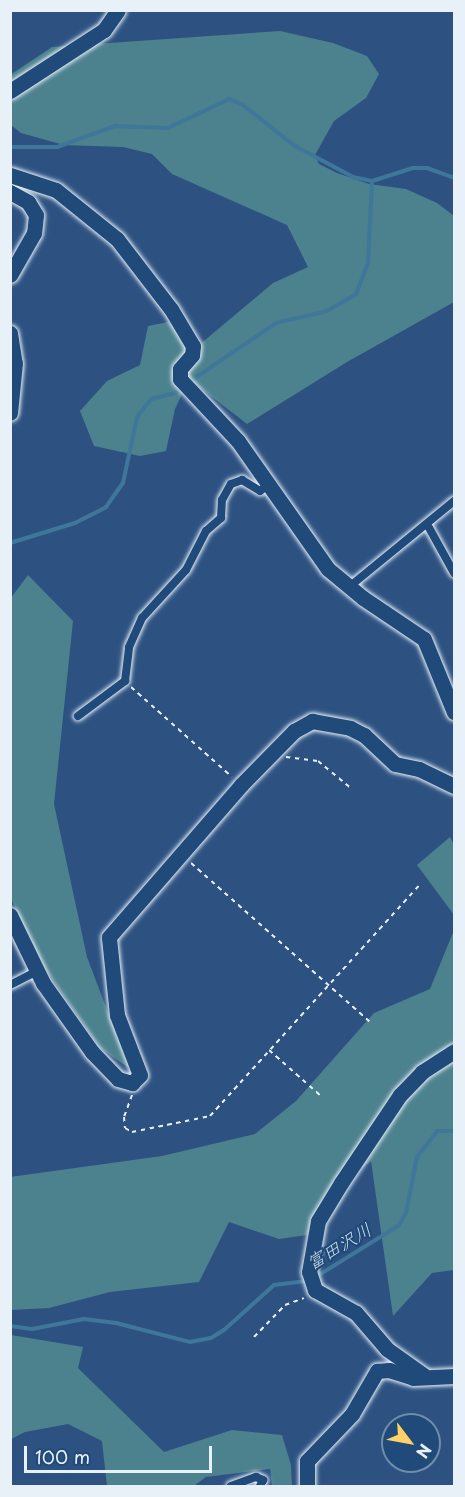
<!DOCTYPE html>
<html>
<head>
<meta charset="utf-8">
<style>
  body { margin:0 }
  #map { position:relative; width:465px; height:1497px; overflow:hidden; background:#2d5282; font-family:"Playpen Sans","Klee One",sans-serif }
  div>[style] { position:absolute }
  .green>* { inset:0; background:#4c818e }
  .stream>* { height:4px; margin:-2px; padding:0 2px; transform-origin:2px; border-radius:2px; background:#3f779a }
  .path>* { height:2px; margin-top:-1px; transform-origin:0; background:repeating-linear-gradient(90deg,#e8f1f8 0 4.5px,transparent 0 9px) }
  .roads { filter:drop-shadow(0 0 2px #e8f1f8) drop-shadow(0 0 2px #e8f1f8) }
  .lane>* { height:8px; margin:-4px; padding:0 4px; transform-origin:4px; border-radius:4px; background:#1f4a7a }
  .street>* { height:15px; margin:-7.5px; padding:0 7.5px; transform-origin:7.5px; border-radius:7.5px; background:#1f4a7a }
  span { translate:-50% -50%; white-space:nowrap; text-align:center; line-height:1.15; -webkit-text-stroke:4.5px #1f4a7a; paint-order:stroke }
  .water-label { font-size:18px; color:#cfdfea; font-style:italic }
  .frame { position:absolute; inset:0; border:12px solid #e8f1f8; pointer-events:none }
  .north { position:absolute; left:381px; top:1413px; width:60px; height:60px; box-sizing:border-box; background:#1f4a7a; border:2px solid #6f8dac; border-radius:50%; rotate:122deg; font-size:16px; font-weight:700; line-height:24px; text-align:center; color:#e8f1f8 }
  .north::after { content:''; display:block; margin:auto; width:21px; height:27px; background:#ffd166; clip-path:polygon(50% 0,100% 100%,50% 72%,0 100%) }
  .scale { position:absolute; left:24px; top:1446px; width:188px; height:27px; box-sizing:border-box; border:3px solid #e8f1f8; border-top:0; padding-left:8px; font-size:18px; line-height:21px; white-space:nowrap; color:#e8f1f8; -webkit-text-stroke:4px #1f4a7a; paint-order:stroke }
</style>
</head>
<body>
<div id="map">
  <div class="green">
    <div style="clip-path:polygon(280px 31px,333px 43px,367px 56px,379px 74px,366px 98px,334px 121px,315px 155px,319px 164px,337px 173px,369px 184px,406px 189px,437px 203px,454px 216px,454px 302px,347px 362px,247px 424px,189px 379px,175px 409px,166px 451px,140px 456px,94px 446px,80px 411px,107px 381px,140px 365px,148px 326px,168px 322px,198px 346px,273px 283px,308px 267px,287px 225px,172px 174px,152px 154px,123px 147px,64px 145px,21px 133px,11px 125px,10px 75px,52px 47px)"></div>
    <div style="clip-path:polygon(28px 575px,73px 621px,54px 804px,87px 957px,129px 1068px,100px 1048px,44px 967px,11px 899px,10px 599px)"></div>
    <div style="clip-path:polygon(450px 837px,454px 845px,454px 915px,417px 865px)"></div>
    <div style="clip-path:polygon(454px 930px,454px 1270px,432px 1273px,393px 1316px,371px 1161px,341px 1183px,307px 1235px,279px 1239px,229px 1222px,199px 1282px,110px 1292px,49px 1308px,11px 1310px,10px 1177px,162px 1156px,255px 1134px,296px 1101px,374px 1013px,430px 989px)"></div>
    <div style="clip-path:polygon(11px 1335px,83px 1347px,78px 1368px,164px 1452px,232px 1430px,282px 1435px,291px 1465px,292px 1486px,272px 1486px,270px 1469px,206px 1477px,194px 1486px,107px 1486px,102px 1441px,68px 1424px,25px 1432px,11px 1439px)"></div>
  </div>
  <div class="stream">
    <div style="left:10px;top:147px;width:47px"></div>
    <div style="left:57px;top:147px;width:62px;rotate:-19.9deg"></div>
    <div style="left:115px;top:126px;width:53px;rotate:2.2deg"></div>
    <div style="left:168px;top:128px;width:68px;rotate:-25.4deg"></div>
    <div style="left:229px;top:99px;width:15px;rotate:23deg"></div>
    <div style="left:243px;top:105px;width:66px;rotate:38.3deg"></div>
    <div style="left:295px;top:146px;width:66px;rotate:28.1deg"></div>
    <div style="left:353px;top:177px;width:19px;rotate:12deg"></div>
    <div style="left:372px;top:181px;width:43px;rotate:-17.6deg"></div>
    <div style="left:413px;top:168px;width:14px"></div>
    <div style="left:427px;top:168px;width:29px;rotate:20deg"></div>
    <div style="left:189px;top:382px;width:105px;rotate:-34.1deg"></div>
    <div style="left:276px;top:323px;width:52px;rotate:-13.2deg"></div>
    <div style="left:327px;top:311px;width:34px;rotate:-30deg"></div>
    <div style="left:356px;top:294px;width:33px;rotate:-69deg"></div>
    <div style="left:368px;top:263px;width:82px;rotate:-87.2deg"></div>
    <div style="left:10px;top:543px;width:68px;rotate:-17.1deg"></div>
    <div style="left:75px;top:523px;width:35px;rotate:-27deg"></div>
    <div style="left:106px;top:507px;width:29px;rotate:-55deg"></div>
    <div style="left:123px;top:483px;width:67px;rotate:-78deg"></div>
    <div style="left:137px;top:417px;width:23px;rotate:-52deg"></div>
    <div style="left:151px;top:399px;width:25px;rotate:-14deg"></div>
    <div style="left:175px;top:393px;width:10px;rotate:-37deg"></div>
    <div style="left:314px;top:1278px;width:99px;rotate:-31.8deg"></div>
    <div style="left:398px;top:1226px;width:15px;rotate:-58deg"></div>
    <div style="left:406px;top:1213px;width:57px;rotate:-78.9deg"></div>
    <div style="left:417px;top:1157px;width:33px;rotate:-52deg"></div>
    <div style="left:437px;top:1131px;width:17px"></div>
    <div style="left:10px;top:1326px;width:22px;rotate:8deg"></div>
    <div style="left:32px;top:1329px;width:53px;rotate:-10.9deg"></div>
    <div style="left:84px;top:1319px;width:32px;rotate:7deg"></div>
    <div style="left:116px;top:1323px;width:76px;rotate:14.4deg"></div>
    <div style="left:190px;top:1342px;width:21px;rotate:-11deg"></div>
    <div style="left:211px;top:1338px;width:15px;rotate:-32deg"></div>
    <div style="left:224px;top:1330px;width:67px;rotate:-42deg"></div>
    <div style="left:274px;top:1285px;width:33px;rotate:-7deg"></div>
  </div>
  <div class="path">
    <div style="left:131px;top:687px;width:135px;rotate:41.7deg"></div>
    <div style="left:286px;top:757px;width:32px;rotate:7deg"></div>
    <div style="left:318px;top:761px;width:44px;rotate:39.5deg"></div>
    <div style="left:191px;top:863px;width:239px;rotate:41.6deg"></div>
    <div style="left:269px;top:1050px;width:69px;rotate:41.5deg"></div>
    <div style="left:132px;top:1095px;width:23px;rotate:110deg"></div>
    <div style="left:124px;top:1117px;width:11px;rotate:85deg"></div>
    <div style="left:125px;top:1128px;width:8px;rotate:30deg"></div>
    <div style="left:132px;top:1132px;width:80px;rotate:-11.6deg"></div>
    <div style="left:210px;top:1116px;width:314px;rotate:-47.8deg"></div>
    <div style="left:254px;top:1337px;width:45px;rotate:-45.9deg"></div>
    <div style="left:285px;top:1305px;width:20px;rotate:-20deg"></div>
  </div>
  <div class="roads">
    <div class="lane">
      <div style="left:427px;top:524px;width:56px;rotate:61.1deg"></div>
      <div style="left:349px;top:587px;width:136px;rotate:-39.3deg"></div>
      <div style="left:78px;top:716px;width:59px;rotate:-36.7deg"></div>
      <div style="left:125px;top:681px;width:34px;rotate:-83deg"></div>
      <div style="left:129px;top:647px;width:32px;rotate:-66deg"></div>
      <div style="left:142px;top:618px;width:65px;rotate:-47.5deg"></div>
      <div style="left:186px;top:570px;width:44px;rotate:-62.9deg"></div>
      <div style="left:206px;top:531px;width:20px;rotate:-41deg"></div>
      <div style="left:221px;top:518px;width:18px;rotate:-87deg"></div>
      <div style="left:222px;top:500px;width:18px;rotate:-61deg"></div>
      <div style="left:231px;top:484px;width:12px;rotate:-20deg"></div>
      <div style="left:242px;top:480px;width:21px;rotate:31deg"></div>
      <div style="left:260px;top:491px;width:9px;rotate:-36deg"></div>
      <div style="left:10px;top:985px;width:31px;rotate:-27deg"></div>
      <div style="left:231px;top:1486px;width:27px;rotate:-20deg"></div>
      <div style="left:256px;top:1477px;width:8px;rotate:23deg"></div>
      <div style="left:263px;top:1480px;width:7px;rotate:117deg"></div>
    </div>
    <div class="street">
      <div style="left:10px;top:91px;width:112px;rotate:-33deg"></div>
      <div style="left:104px;top:30px;width:24px;rotate:-55deg"></div>
      <div style="left:10px;top:175px;width:48px;rotate:18.1deg"></div>
      <div style="left:56px;top:190px;width:78px;rotate:38.8deg"></div>
      <div style="left:117px;top:239px;width:88px;rotate:52.4deg"></div>
      <div style="left:171px;top:309px;width:43px;rotate:59.3deg"></div>
      <div style="left:193px;top:346px;width:9px;rotate:96deg"></div>
      <div style="left:192px;top:355px;width:18px;rotate:131deg"></div>
      <div style="left:180px;top:369px;width:10px;rotate:90deg"></div>
      <div style="left:180px;top:379px;width:85px;rotate:46.9deg"></div>
      <div style="left:238px;top:441px;width:156px;rotate:54.9deg"></div>
      <div style="left:328px;top:569px;width:45px;rotate:39.6deg"></div>
      <div style="left:363px;top:598px;width:73px;rotate:33.9deg"></div>
      <div style="left:424px;top:639px;width:79px;rotate:67.7deg"></div>
      <div style="left:10px;top:192px;width:21px;rotate:29deg"></div>
      <div style="left:28px;top:202px;width:15px;rotate:58deg"></div>
      <div style="left:36px;top:215px;width:18px;rotate:96deg"></div>
      <div style="left:34px;top:233px;width:48px;rotate:119.7deg"></div>
      <div style="left:10px;top:333px;width:30px;rotate:81deg"></div>
      <div style="left:15px;top:363px;width:50px;rotate:95.7deg"></div>
      <div style="left:10px;top:915px;width:76px;rotate:64.1deg"></div>
      <div style="left:43px;top:983px;width:85px;rotate:54.6deg"></div>
      <div style="left:92px;top:1052px;width:37px;rotate:46deg"></div>
      <div style="left:118px;top:1079px;width:15px;rotate:16deg"></div>
      <div style="left:132px;top:1083px;width:11px;rotate:-45deg"></div>
      <div style="left:140px;top:1075px;width:64px;rotate:-111deg"></div>
      <div style="left:117px;top:1015px;width:78px;rotate:-95.9deg"></div>
      <div style="left:109px;top:937px;width:201px;rotate:-49deg"></div>
      <div style="left:241px;top:785px;width:76px;rotate:-45.5deg"></div>
      <div style="left:294px;top:731px;width:21px;rotate:-29deg"></div>
      <div style="left:312px;top:721px;width:39px;rotate:10deg"></div>
      <div style="left:350px;top:728px;width:16px;rotate:27deg"></div>
      <div style="left:364px;top:735px;width:42px;rotate:43.1deg"></div>
      <div style="left:395px;top:764px;width:25px;rotate:12deg"></div>
      <div style="left:419px;top:769px;width:39px;rotate:26deg"></div>
      <div style="left:425px;top:1376px;width:47px;rotate:-144.6deg"></div>
      <div style="left:387px;top:1349px;width:48px;rotate:-130.7deg"></div>
      <div style="left:356px;top:1313px;width:47px;rotate:-150.7deg"></div>
      <div style="left:315px;top:1290px;width:19px;rotate:-108deg"></div>
      <div style="left:309px;top:1272px;width:52px;rotate:-80deg"></div>
      <div style="left:318px;top:1221px;width:44px;rotate:-58.8deg"></div>
      <div style="left:341px;top:1183px;width:106px;rotate:-56.2deg"></div>
      <div style="left:400px;top:1095px;width:32px;rotate:-46deg"></div>
      <div style="left:422px;top:1072px;width:38px;rotate:-33deg"></div>
      <div style="left:307px;top:1486px;width:25px;rotate:-90deg"></div>
      <div style="left:307px;top:1461px;width:65px;rotate:-46.2deg"></div>
      <div style="left:352px;top:1414px;width:50px;rotate:-59.8deg"></div>
      <div style="left:377px;top:1371px;width:12px;rotate:-5deg"></div>
      <div style="left:389px;top:1370px;width:25px;rotate:18deg"></div>
      <div style="left:413px;top:1378px;width:41px;rotate:-2.8deg"></div>
    </div>
  </div>
  <div class="water-label">
    <span style="left:339px;top:1246px;rotate:-31deg">富田沢川</span>
  </div>
  <div class="frame"></div>
  <div class="north">N</div>
  <div class="scale">100 m</div>
</div>
</body>
</html>
